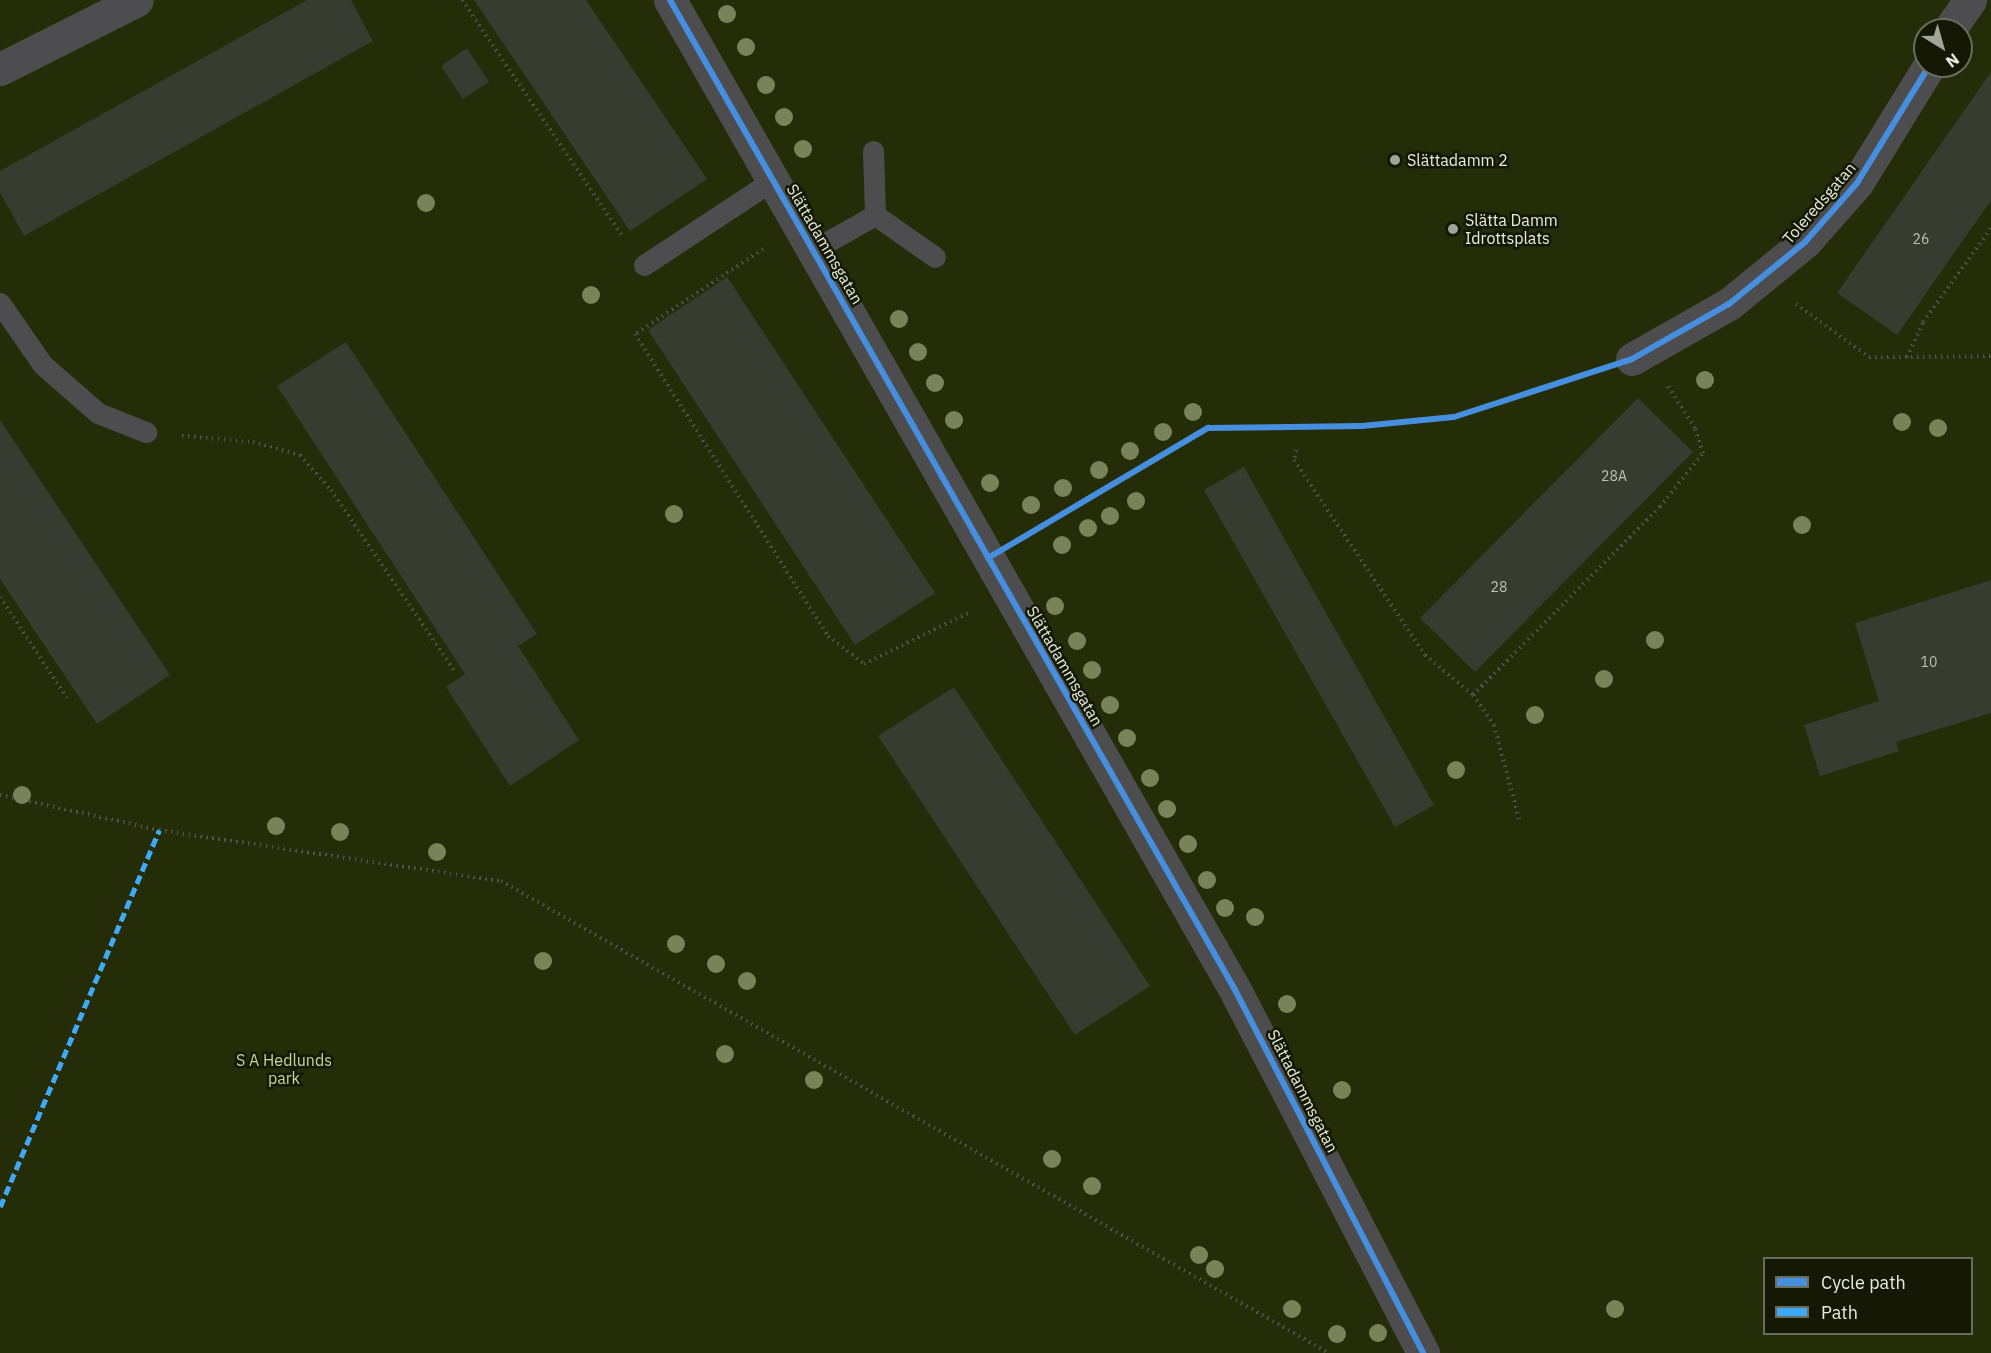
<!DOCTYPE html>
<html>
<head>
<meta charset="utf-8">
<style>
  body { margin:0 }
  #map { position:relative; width:1991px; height:1353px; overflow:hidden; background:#1a1d12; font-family:"IBM Plex Sans",sans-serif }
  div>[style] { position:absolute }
  .green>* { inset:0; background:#252c08 }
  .building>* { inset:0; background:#383b2f }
  .path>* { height:4px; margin-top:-2px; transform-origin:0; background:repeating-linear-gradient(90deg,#515251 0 1.5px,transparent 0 6px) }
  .service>* { height:21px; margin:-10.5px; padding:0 10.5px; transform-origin:10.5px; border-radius:10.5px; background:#4d4d50 }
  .minor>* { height:33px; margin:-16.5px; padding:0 16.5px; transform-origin:16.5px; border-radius:16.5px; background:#4d4d50 }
  .quiet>* { height:4.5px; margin-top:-2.25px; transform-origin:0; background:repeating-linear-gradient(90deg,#3fa9f5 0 9px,transparent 0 13.5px) }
  .cycleway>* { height:6px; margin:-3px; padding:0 3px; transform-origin:3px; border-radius:3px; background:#468fdf }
  .trees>* { width:18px; height:18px; margin:-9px; border-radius:50%; background:#798359 }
  .dots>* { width:16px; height:16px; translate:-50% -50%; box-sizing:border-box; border:3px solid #141805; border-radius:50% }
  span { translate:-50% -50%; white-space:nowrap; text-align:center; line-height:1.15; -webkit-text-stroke:5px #141805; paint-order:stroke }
  .number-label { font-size:14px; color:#bdc0b4 }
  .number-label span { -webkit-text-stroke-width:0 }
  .poi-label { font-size:16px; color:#e9ede0 }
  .left { translate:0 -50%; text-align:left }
  .street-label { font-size:16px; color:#e9ede0 }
  .park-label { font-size:16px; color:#c7d793 }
  .legend { position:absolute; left:1763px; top:1257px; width:210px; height:78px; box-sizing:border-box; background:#141805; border:2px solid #696d5d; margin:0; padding:8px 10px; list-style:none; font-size:18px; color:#e9ede0 }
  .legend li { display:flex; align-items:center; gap:12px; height:30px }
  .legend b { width:30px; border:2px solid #696d5d }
  .north { position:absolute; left:1913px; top:18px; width:60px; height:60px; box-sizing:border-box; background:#141805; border:2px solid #696d5d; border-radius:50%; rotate:143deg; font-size:16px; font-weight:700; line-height:24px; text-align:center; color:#e9ede0 }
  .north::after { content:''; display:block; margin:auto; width:21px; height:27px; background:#a1a498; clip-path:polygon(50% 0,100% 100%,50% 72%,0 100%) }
</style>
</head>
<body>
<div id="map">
  <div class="green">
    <div style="clip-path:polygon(evenodd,0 0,1991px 0,1991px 1353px,0 1353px,0 0,1925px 30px,1961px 30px,1961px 66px,1925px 66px,1925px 30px,0 0,1764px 1258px,1972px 1258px,1972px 1334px,1764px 1334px,1764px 1258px)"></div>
  </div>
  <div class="building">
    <div style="clip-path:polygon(307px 0,351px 0,373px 41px,24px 236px,0 192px,0 171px)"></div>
    <div style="clip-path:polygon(474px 0,586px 0,707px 179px,630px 231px)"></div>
    <div style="clip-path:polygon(467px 48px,489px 82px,463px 99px,441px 66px)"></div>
    <div style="clip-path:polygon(1991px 72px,1991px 200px,1897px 335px,1837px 293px)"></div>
    <div style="clip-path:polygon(727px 277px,935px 593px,855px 645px,648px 330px)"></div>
    <div style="clip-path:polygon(346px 342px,537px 634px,518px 646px,579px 740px,510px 786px,446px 687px,465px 674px,277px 386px)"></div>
    <div style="clip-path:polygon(1638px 398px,1693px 452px,1475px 672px,1420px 618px)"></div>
    <div style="clip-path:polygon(0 420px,170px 675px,97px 724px,0 579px)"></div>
    <div style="clip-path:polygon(1244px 467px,1434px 805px,1395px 827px,1204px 490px)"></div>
    <div style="clip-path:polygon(1991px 580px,1991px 713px,1896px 742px,1899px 751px,1820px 776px,1804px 725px,1879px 701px,1855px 623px)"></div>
    <div style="clip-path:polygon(954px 687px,1150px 986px,1075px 1035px,878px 736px)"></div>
  </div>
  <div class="path">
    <div style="left:462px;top:0;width:284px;rotate:55.8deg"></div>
    <div style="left:763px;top:249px;width:154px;rotate:146.4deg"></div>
    <div style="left:635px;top:334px;width:358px;rotate:57.4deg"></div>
    <div style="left:828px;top:636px;width:46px;rotate:37.9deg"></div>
    <div style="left:864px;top:664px;width:118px;rotate:-26.1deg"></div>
    <div style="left:1796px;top:304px;width:90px;rotate:36deg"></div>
    <div style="left:1869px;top:357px;width:122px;rotate:-0.5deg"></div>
    <div style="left:1907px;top:357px;width:38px;rotate:-65deg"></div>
    <div style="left:1923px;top:322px;width:116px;rotate:-54.1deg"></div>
    <div style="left:182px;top:436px;width:71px;rotate:4.8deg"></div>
    <div style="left:253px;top:442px;width:49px;rotate:15.5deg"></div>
    <div style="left:300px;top:455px;width:47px;rotate:48.5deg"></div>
    <div style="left:331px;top:490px;width:218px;rotate:55.7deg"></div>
    <div style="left:1296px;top:450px;width:10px;rotate:101deg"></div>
    <div style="left:1294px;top:460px;width:235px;rotate:56.1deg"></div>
    <div style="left:1425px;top:655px;width:62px;rotate:39.8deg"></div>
    <div style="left:1473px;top:695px;width:37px;rotate:55deg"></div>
    <div style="left:1494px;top:725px;width:101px;rotate:75.1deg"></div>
    <div style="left:0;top:597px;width:121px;rotate:56.4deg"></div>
    <div style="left:1473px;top:695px;width:265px;rotate:-45.2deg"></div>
    <div style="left:1660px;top:507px;width:69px;rotate:-51.5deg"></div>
    <div style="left:1703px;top:453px;width:26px;rotate:-108deg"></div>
    <div style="left:1695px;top:428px;width:50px;rotate:-122.7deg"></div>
    <div style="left:0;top:795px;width:163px;rotate:12.4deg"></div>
    <div style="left:159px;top:830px;width:346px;rotate:8.5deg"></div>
    <div style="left:501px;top:881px;width:953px;rotate:29.69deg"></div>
  </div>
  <div class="service">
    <div style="left:873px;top:151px;width:64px;rotate:88.2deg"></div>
    <div style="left:875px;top:215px;width:73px;rotate:35deg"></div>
    <div style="left:813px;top:250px;width:71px;rotate:-29.4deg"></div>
    <div style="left:644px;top:265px;width:154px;rotate:-33.4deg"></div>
    <div style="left:0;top:303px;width:75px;rotate:55.3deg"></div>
    <div style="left:43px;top:365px;width:73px;rotate:41.1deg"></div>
    <div style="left:98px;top:413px;width:52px;rotate:21.6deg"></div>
  </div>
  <div class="minor">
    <div style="left:670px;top:0;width:1138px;rotate:60.28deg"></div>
    <div style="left:1234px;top:988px;width:411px;rotate:62.6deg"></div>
    <div style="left:1949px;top:30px;width:37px;rotate:-55deg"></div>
    <div style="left:0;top:69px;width:153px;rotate:-26.7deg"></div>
    <div style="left:1632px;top:359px;width:112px;rotate:-29.6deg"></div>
    <div style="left:1729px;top:304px;width:98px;rotate:-39.2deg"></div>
    <div style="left:1805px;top:242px;width:79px;rotate:-48.6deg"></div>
    <div style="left:1857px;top:183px;width:137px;rotate:-58.4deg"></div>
  </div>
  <div class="quiet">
    <div style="left:0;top:1207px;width:409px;rotate:-67.1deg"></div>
  </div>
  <div class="cycleway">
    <div style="left:670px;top:0;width:1138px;rotate:60.28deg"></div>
    <div style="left:1234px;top:988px;width:411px;rotate:62.6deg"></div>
    <div style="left:988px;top:558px;width:256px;rotate:-30.6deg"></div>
    <div style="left:1208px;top:428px;width:154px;rotate:-0.7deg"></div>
    <div style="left:1362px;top:426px;width:92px;rotate:-5.6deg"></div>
    <div style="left:1454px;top:417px;width:187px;rotate:-18deg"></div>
    <div style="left:1632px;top:359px;width:112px;rotate:-29.6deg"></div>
    <div style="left:1729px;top:304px;width:98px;rotate:-39.2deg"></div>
    <div style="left:1805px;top:242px;width:79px;rotate:-48.6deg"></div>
    <div style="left:1857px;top:183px;width:137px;rotate:-58.4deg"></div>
  </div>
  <div class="trees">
    <div style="left:727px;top:14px"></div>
    <div style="left:746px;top:47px"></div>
    <div style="left:766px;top:85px"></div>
    <div style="left:784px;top:117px"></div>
    <div style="left:803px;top:149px"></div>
    <div style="left:426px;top:203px"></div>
    <div style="left:591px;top:295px"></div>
    <div style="left:899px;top:319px"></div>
    <div style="left:918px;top:352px"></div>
    <div style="left:1705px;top:380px"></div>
    <div style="left:935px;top:383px"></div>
    <div style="left:1193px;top:412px"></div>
    <div style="left:954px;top:420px"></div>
    <div style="left:1902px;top:422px"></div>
    <div style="left:1938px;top:428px"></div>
    <div style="left:1163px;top:432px"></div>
    <div style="left:1130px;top:451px"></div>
    <div style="left:1099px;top:470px"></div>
    <div style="left:990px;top:483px"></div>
    <div style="left:1063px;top:488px"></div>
    <div style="left:1136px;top:501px"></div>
    <div style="left:1031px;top:505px"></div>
    <div style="left:674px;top:514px"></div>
    <div style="left:1110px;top:516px"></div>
    <div style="left:1802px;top:525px"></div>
    <div style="left:1088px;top:528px"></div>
    <div style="left:1062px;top:545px"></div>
    <div style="left:1055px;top:606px"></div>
    <div style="left:1655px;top:640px"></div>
    <div style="left:1077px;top:641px"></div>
    <div style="left:1092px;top:670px"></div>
    <div style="left:1604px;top:679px"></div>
    <div style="left:1110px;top:705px"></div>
    <div style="left:1535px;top:715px"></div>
    <div style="left:1127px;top:738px"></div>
    <div style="left:1456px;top:770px"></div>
    <div style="left:1150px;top:778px"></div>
    <div style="left:22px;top:795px"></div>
    <div style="left:1167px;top:809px"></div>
    <div style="left:276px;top:826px"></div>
    <div style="left:340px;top:832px"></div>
    <div style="left:1188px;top:844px"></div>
    <div style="left:437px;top:852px"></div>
    <div style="left:1207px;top:880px"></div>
    <div style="left:1225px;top:908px"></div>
    <div style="left:1255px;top:917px"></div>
    <div style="left:676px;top:944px"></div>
    <div style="left:543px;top:961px"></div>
    <div style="left:716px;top:964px"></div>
    <div style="left:747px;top:981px"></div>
    <div style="left:1287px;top:1004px"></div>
    <div style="left:725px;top:1054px"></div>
    <div style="left:814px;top:1080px"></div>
    <div style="left:1342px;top:1090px"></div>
    <div style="left:1052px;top:1159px"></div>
    <div style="left:1092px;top:1186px"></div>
    <div style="left:1199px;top:1255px"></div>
    <div style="left:1215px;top:1269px"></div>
    <div style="left:1292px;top:1309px"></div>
    <div style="left:1615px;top:1309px"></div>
    <div style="left:1378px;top:1333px"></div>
    <div style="left:1337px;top:1334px"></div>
  </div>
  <div class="dots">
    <div style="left:1395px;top:160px;background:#a1a498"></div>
    <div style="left:1453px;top:229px;background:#a1a498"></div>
  </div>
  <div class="number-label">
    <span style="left:1921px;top:239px">26</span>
    <span style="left:1614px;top:476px">28A</span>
    <span style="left:1499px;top:587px">28</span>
    <span style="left:1929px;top:662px">10</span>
  </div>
  <div class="poi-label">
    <span class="left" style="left:1407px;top:160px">Slättadamm 2</span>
    <span class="left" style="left:1465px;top:229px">Slätta Damm<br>Idrottsplats</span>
  </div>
  <div class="street-label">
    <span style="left:1819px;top:203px;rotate:-49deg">Toleredsgatan</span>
    <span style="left:825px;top:244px;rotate:60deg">Slättadammsgatan</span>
    <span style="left:1065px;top:666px;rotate:60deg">Slättadammsgatan</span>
    <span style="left:1303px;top:1091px;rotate:63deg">Slättadammsgatan</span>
  </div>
  <div class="park-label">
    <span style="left:284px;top:1069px">S A Hedlunds<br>park</span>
  </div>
  <ul class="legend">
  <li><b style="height:8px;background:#468fdf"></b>Cycle path</li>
  <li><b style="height:8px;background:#3fa9f5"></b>Path</li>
  </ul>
  <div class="north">N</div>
</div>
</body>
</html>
